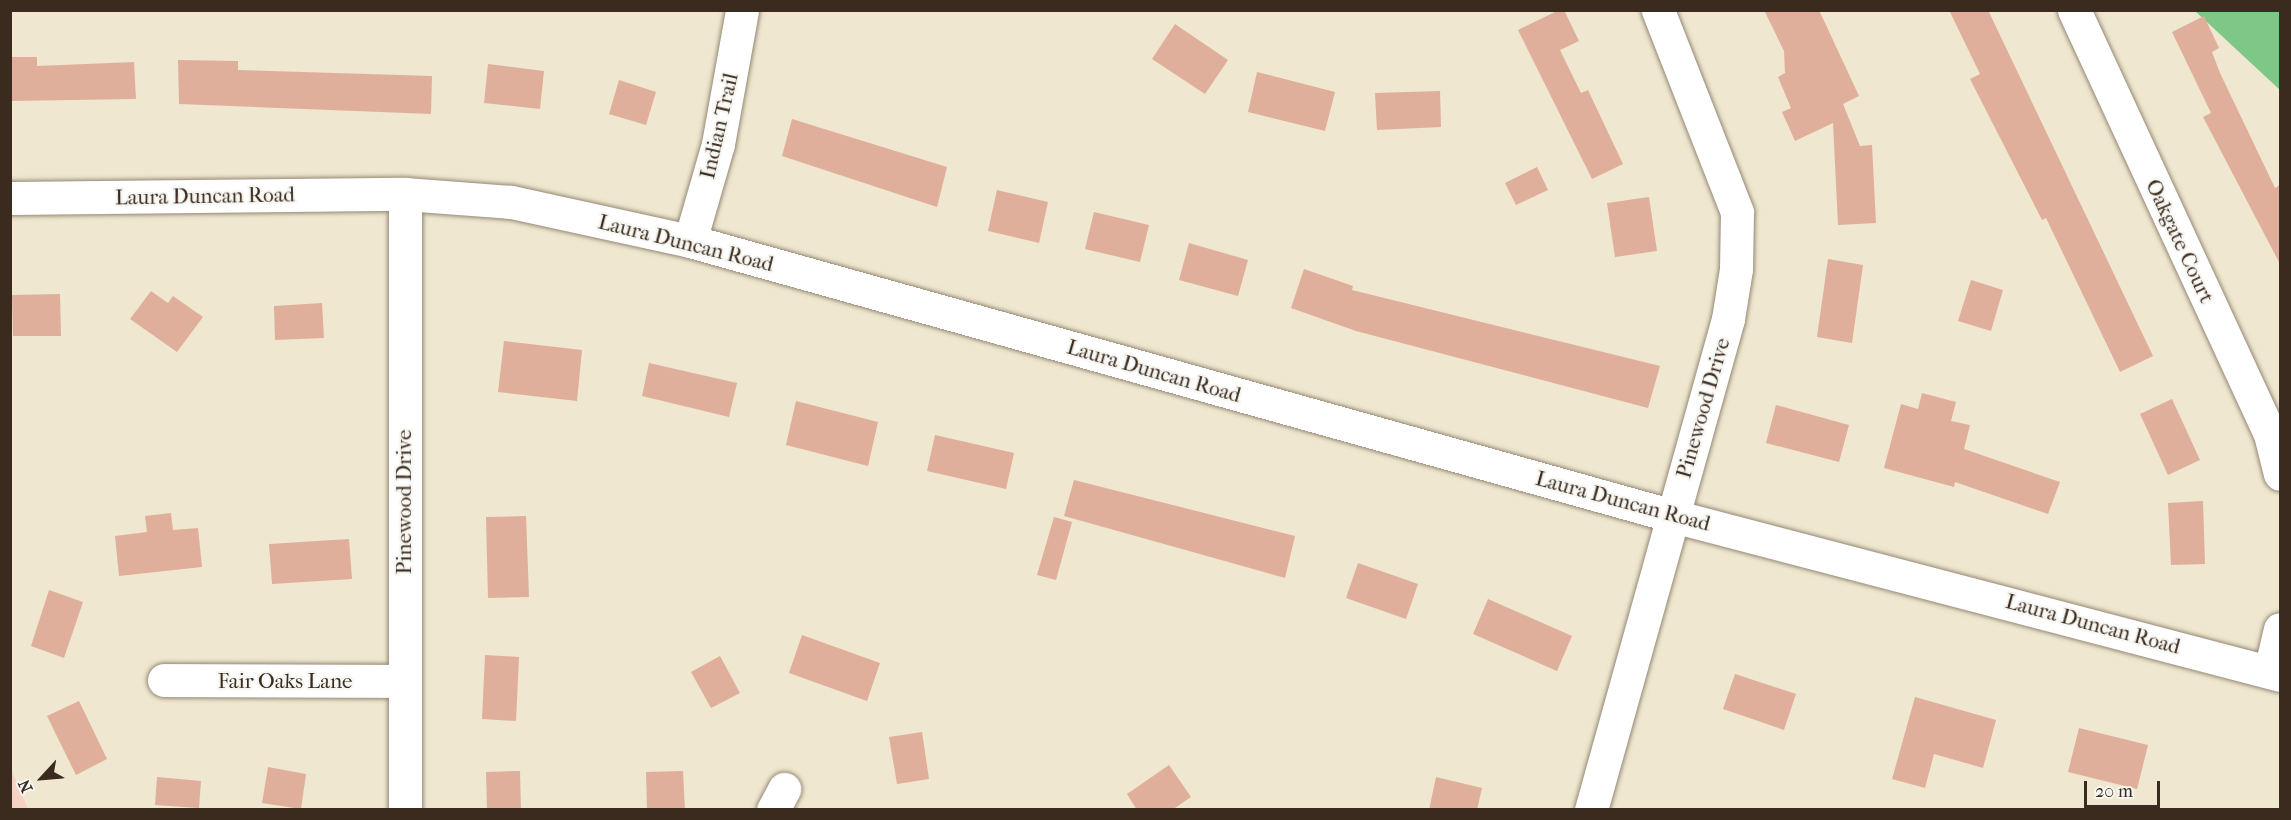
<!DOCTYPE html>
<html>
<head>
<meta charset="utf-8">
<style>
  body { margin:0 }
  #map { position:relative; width:2291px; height:820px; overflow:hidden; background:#efe7cf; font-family:"IM FELL French Canon",serif }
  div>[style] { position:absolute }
  .built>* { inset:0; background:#f6d2c4 }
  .green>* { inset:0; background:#7dc886 }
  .building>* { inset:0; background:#e0af9b }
  .roads { filter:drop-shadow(0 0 2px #958876) drop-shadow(0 0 2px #958876) }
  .minor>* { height:33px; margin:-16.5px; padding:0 16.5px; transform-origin:16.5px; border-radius:16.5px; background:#fff }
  span { translate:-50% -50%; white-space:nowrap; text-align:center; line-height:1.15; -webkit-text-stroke:4.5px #f6f6f2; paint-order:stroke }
  .street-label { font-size:21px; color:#3b2a1e }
  .frame { position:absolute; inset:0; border:12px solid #3b2a1e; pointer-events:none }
  .north { position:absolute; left:12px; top:748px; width:60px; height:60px; -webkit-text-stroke:4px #f6f6f2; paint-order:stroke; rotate:244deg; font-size:16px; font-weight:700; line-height:24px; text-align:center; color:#3b2a1e }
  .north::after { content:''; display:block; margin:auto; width:21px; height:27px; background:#3b2a1e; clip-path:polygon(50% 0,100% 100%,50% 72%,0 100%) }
  .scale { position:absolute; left:2084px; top:781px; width:76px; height:27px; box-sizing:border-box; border:3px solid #3b2a1e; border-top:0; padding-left:8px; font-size:18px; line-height:21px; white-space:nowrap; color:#3b2a1e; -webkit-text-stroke:4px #f6f6f2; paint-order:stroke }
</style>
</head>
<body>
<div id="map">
  <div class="built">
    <div style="clip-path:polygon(11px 769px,28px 809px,11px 809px)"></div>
  </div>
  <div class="green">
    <div style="clip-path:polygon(2195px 11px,2280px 11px,2280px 90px)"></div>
  </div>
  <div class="building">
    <div style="clip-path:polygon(1559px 10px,1564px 10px,1579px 41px,1560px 50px,1581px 93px,1588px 90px,1623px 164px,1592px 179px,1518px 30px)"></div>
    <div style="clip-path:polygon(1764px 10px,1819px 10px,1859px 96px,1843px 104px,1860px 146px,1872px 145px,1876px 223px,1838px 225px,1833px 123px,1795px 141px,1782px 112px,1791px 108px,1778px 77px,1785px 73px,1784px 51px)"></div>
    <div style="clip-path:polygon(1949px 10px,1988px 10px,2153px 356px,2120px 372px,2046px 218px,2042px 220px,1970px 79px,1980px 74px)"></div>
    <div style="clip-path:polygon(2204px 16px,2219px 48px,2212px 52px,2220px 73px,2275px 188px,2280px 185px,2280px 264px,2203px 117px,2211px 113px,2172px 32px)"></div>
    <div style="clip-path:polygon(1175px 24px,1228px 60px,1205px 94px,1152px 59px)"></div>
    <div style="clip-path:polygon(10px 57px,37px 57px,37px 66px,134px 62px,136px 99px,10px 101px)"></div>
    <div style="clip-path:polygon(178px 60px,238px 61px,238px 70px,432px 76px,431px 114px,179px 104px)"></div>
    <div style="clip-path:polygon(488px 64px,544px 71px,540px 109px,484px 103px)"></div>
    <div style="clip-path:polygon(1257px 72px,1335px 92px,1325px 131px,1248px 112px)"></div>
    <div style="clip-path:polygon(619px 80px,656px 92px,646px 125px,609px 114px)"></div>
    <div style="clip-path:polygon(1440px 91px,1441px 127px,1377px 130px,1375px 93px)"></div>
    <div style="clip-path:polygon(792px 119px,947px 167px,937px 207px,782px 156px)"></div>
    <div style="clip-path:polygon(1537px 167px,1548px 190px,1516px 205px,1505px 183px)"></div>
    <div style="clip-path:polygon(997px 190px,1048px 202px,1039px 243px,988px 231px)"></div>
    <div style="clip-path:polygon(1649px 197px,1657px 251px,1615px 257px,1607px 203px)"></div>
    <div style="clip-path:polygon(1094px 212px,1149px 225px,1140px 262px,1085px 249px)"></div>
    <div style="clip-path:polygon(1189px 243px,1248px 260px,1238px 296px,1179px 280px)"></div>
    <div style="clip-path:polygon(1828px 259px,1863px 265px,1852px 343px,1817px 337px)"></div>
    <div style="clip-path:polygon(1304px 269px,1353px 286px,1352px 290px,1660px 366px,1648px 408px,1356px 331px,1291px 308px)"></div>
    <div style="clip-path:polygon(1971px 280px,2003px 290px,1991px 331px,1958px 321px)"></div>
    <div style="clip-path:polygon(151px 291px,168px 303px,173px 296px,203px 317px,177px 352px,130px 319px)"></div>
    <div style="clip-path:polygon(60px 294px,61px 336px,13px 336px,12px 295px)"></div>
    <div style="clip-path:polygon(322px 303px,324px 338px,275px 340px,274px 306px)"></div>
    <div style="clip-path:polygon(504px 341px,582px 350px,577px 401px,498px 392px)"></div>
    <div style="clip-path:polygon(649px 363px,737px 383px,729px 417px,642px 396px)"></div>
    <div style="clip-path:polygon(1922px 393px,1956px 402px,1951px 421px,1970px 425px,1964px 449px,2060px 482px,2048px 514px,1955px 482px,1954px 487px,1884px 468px,1901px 404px,1918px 409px)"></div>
    <div style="clip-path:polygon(2172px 399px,2200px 460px,2168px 475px,2140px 414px)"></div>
    <div style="clip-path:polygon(796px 401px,878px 422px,868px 466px,786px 445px)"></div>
    <div style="clip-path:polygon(1776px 405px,1849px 425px,1839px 462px,1766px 443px)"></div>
    <div style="clip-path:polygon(935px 435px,1014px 453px,1006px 489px,927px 471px)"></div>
    <div style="clip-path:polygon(1074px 480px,1295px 536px,1285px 578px,1064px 516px)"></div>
    <div style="clip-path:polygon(2203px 501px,2205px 564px,2171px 565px,2168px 503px)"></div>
    <div style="clip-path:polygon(171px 513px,173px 530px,198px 528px,202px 567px,119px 576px,115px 536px,147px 532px,145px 516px)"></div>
    <div style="clip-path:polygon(526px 516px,529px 597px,488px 598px,486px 517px)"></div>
    <div style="clip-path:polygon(1054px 517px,1072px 522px,1056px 580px,1037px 575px)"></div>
    <div style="clip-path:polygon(349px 539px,352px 579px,272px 584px,269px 544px)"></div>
    <div style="clip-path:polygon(1358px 563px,1418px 584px,1406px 619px,1346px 598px)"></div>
    <div style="clip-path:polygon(49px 590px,83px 602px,64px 658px,31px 646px)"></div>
    <div style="clip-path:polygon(1488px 599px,1572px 636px,1557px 671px,1473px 634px)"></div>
    <div style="clip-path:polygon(802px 635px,880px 663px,867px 701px,789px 673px)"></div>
    <div style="clip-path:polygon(485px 655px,519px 657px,516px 721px,482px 719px)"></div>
    <div style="clip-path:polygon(720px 656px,740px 693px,711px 708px,691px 672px)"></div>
    <div style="clip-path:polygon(1735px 674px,1796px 694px,1784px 730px,1723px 709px)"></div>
    <div style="clip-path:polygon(1915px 697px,1996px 720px,1983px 768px,1934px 754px,1925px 788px,1892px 779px)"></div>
    <div style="clip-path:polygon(79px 701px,107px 759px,76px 775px,47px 716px)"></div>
    <div style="clip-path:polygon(2079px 728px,2148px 745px,2137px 789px,2068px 772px)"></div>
    <div style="clip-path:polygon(922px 732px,929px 779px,897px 784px,889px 737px)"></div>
    <div style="clip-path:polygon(1169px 765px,1191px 797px,1172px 810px,1137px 810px,1127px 794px)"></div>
    <div style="clip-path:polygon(268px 767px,306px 774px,301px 809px,262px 803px)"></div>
    <div style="clip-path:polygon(520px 771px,521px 810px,487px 810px,486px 772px)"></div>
    <div style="clip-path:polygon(683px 771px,685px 810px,647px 810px,646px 772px)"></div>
    <div style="clip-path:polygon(157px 777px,201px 781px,199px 808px,155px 805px)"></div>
    <div style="clip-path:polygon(1436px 777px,1482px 788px,1477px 810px,1429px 810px)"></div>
  </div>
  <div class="roads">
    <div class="minor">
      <div style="left:2074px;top:10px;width:467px;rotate:65.2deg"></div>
      <div style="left:2270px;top:434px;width:41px;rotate:76deg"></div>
      <div style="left:405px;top:194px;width:616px;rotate:90deg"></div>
      <div style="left:10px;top:198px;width:395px;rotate:-0.6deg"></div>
      <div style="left:405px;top:194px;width:106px;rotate:4.3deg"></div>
      <div style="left:511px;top:202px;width:183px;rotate:12.3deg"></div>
      <div style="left:690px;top:241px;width:1021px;rotate:15.63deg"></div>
      <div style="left:1673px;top:516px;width:627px;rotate:14.68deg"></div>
      <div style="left:690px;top:241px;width:101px;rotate:-73.9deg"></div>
      <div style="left:718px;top:144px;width:136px;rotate:-79.8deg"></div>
      <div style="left:2270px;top:671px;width:43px;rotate:-76.6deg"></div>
      <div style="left:164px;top:680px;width:241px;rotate:0.2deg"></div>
      <div style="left:773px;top:810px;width:24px;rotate:-62deg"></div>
      <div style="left:1591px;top:810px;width:510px;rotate:-74.41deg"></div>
      <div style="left:1728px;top:319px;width:51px;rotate:-80.9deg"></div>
      <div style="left:1736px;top:269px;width:57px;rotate:-89deg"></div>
      <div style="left:1737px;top:212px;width:217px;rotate:-111.4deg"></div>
    </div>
  </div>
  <div class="street-label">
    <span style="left:719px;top:126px;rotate:-77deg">Indian Trail</span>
    <span style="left:205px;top:196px;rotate:-1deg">Laura Duncan Road</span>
    <span style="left:2180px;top:241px;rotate:65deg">Oakgate Court</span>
    <span style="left:686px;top:243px;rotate:14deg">Laura Duncan Road</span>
    <span style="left:1154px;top:371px;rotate:16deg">Laura Duncan Road</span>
    <span style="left:1703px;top:408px;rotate:-74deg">Pinewood Drive</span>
    <span style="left:1623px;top:501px;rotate:15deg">Laura Duncan Road</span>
    <span style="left:404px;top:502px;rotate:-90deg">Pinewood Drive</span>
    <span style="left:2093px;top:624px;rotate:15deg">Laura Duncan Road</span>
    <span style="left:285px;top:681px">Fair Oaks Lane</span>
  </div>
  <div class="frame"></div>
  <div class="north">N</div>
  <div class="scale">20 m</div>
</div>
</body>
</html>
